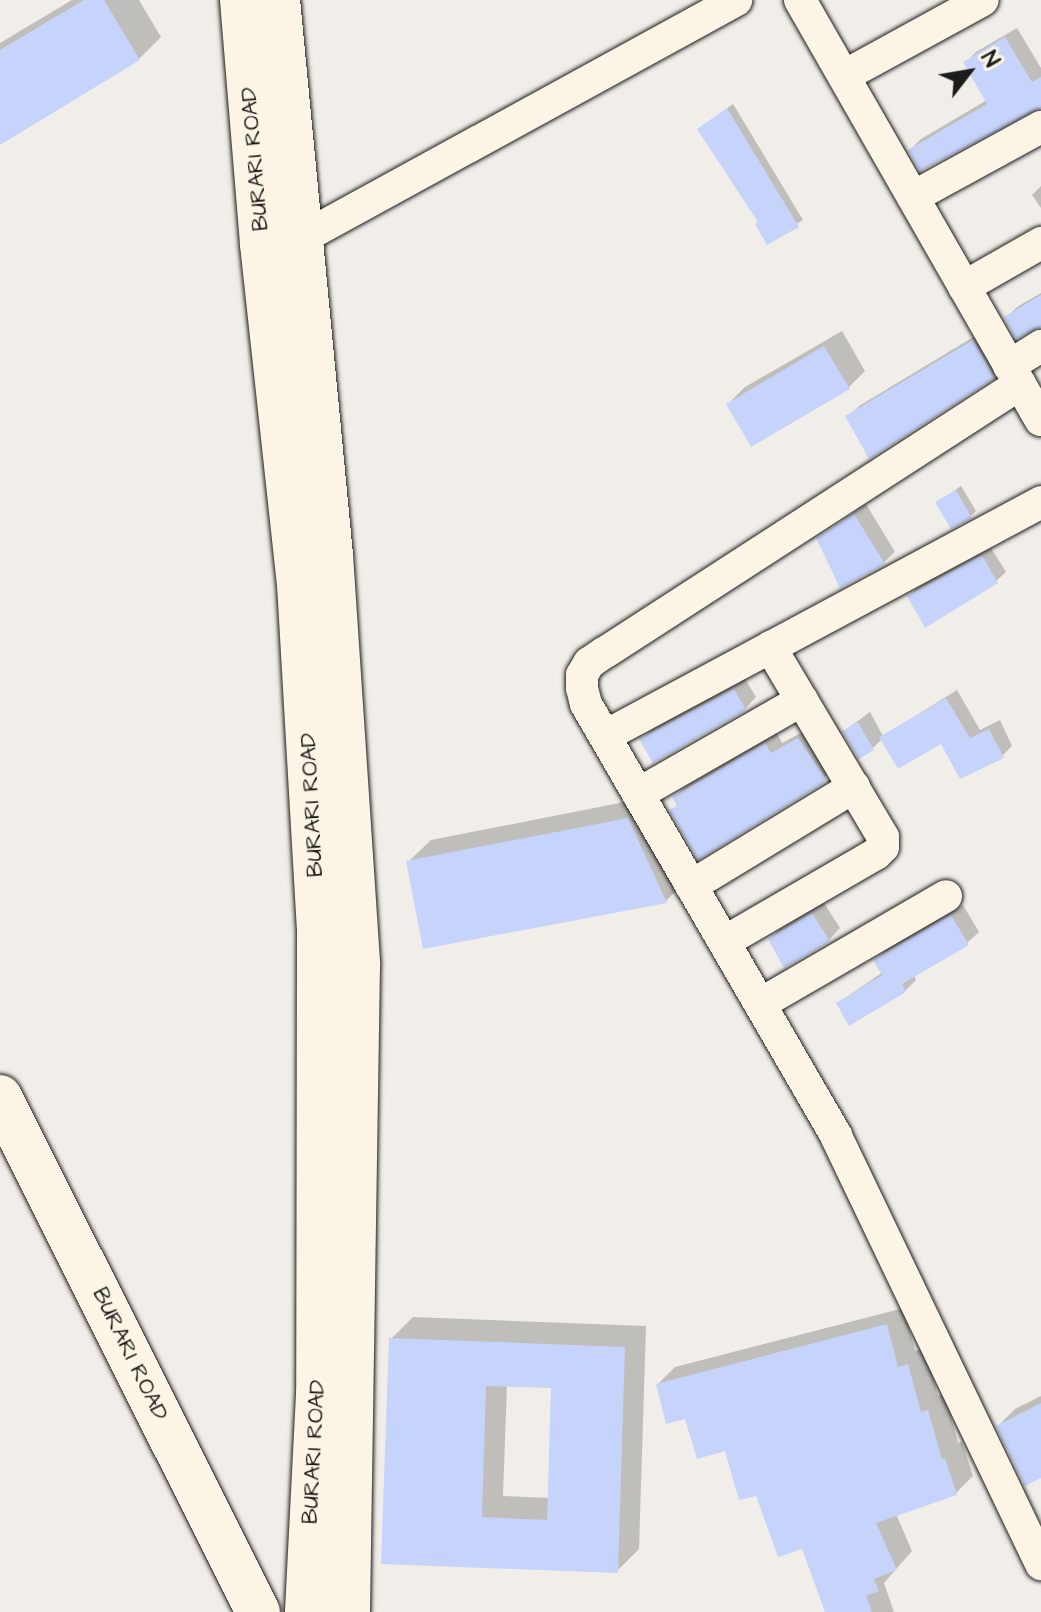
<!DOCTYPE html>
<html>
<head>
<meta charset="utf-8">
<style>
  body { margin:0 }
  #map { position:relative; width:1041px; height:1612px; overflow:hidden; background:#f1eee9; font-family:"Architects Daughter",sans-serif }
  div>[style] { position:absolute }
  .shadow>* { inset:0; background:#0003 }
  .building>* { inset:0; background:#c6d3fa }
  .roads { filter:drop-shadow(0 0 2px #1c1c1c) drop-shadow(0 0 2px #1c1c1c) }
  .street>* { height:32px; margin:-16px; padding:0 16px; transform-origin:16px; border-radius:16px; background:#fcf5e5 }
  .secondary>* { height:44px; margin:-22px; padding:0 22px; transform-origin:22px; border-radius:22px; background:#fcf5e5 }
  span { translate:-50% -50%; white-space:nowrap; text-align:center; line-height:1.15; -webkit-text-stroke:7px #fcf5e5; paint-order:stroke }
  .street-label { font-size:22px; color:#1c1c1c }
  .north { position:absolute; left:929px; top:32px; width:80px; height:80px; -webkit-text-stroke:6px #fcf5e5; paint-order:stroke; rotate:59deg; font-size:22px; font-weight:700; line-height:32px; text-align:center; color:#1c1c1c }
  .north::after { content:''; display:block; margin:auto; width:28px; height:36px; background:#1c1c1c; clip-path:polygon(50% 0,100% 100%,50% 72%,0 100%) }
</style>
</head>
<body>
<div id="map">
  <div class="shadow">
    <div style="clip-path:polygon(72px 0,139px 0,161px 37px,139px 59px,7px 138px,0 127px,0 43px)"></div>
    <div style="clip-path:polygon(1017px 28px,1041px 68px,1041px 106px,910px 150px,921px 139px,987px 100px,965px 63px,976px 52px)"></div>
    <div style="clip-path:polygon(733px 104px,803px 220px,768px 242px,760px 222px,699px 129px)"></div>
    <div style="clip-path:polygon(1041px 186px,1041px 208px,1032px 195px)"></div>
    <div style="clip-path:polygon(1041px 293px,1041px 325px,1006px 318px,1017px 307px)"></div>
    <div style="clip-path:polygon(985px 330px,1005px 365px,993px 376px,848px 417px,859px 406px)"></div>
    <div style="clip-path:polygon(842px 331px,865px 371px,848px 388px,728px 404px,745px 387px)"></div>
    <div style="clip-path:polygon(961px 486px,976px 511px,971px 516px,938px 502px)"></div>
    <div style="clip-path:polygon(866px 504px,895px 552px,883px 563px,819px 538px)"></div>
    <div style="clip-path:polygon(991px 548px,1006px 572px,996px 581px,909px 596px,918px 587px)"></div>
    <div style="clip-path:polygon(745px 679px,756px 697px,745px 709px,642px 739px,653px 728px)"></div>
    <div style="clip-path:polygon(957px 690px,980px 730px,1000px 720px,1012px 746px,1002px 756px,942px 742px,882px 739px,873px 748px,844px 731px,870px 712px,883px 736px)"></div>
    <div style="clip-path:polygon(810px 728px,836px 766px,825px 777px,699px 857px,672px 811px,678px 804px,674px 797px,686px 786px,777px 733px,782px 743px)"></div>
    <div style="clip-path:polygon(650px 797px,688px 879px,666px 901px,408px 862px,431px 840px)"></div>
    <div style="clip-path:polygon(824px 903px,840px 928px,829px 940px,785px 965px,770px 939px,781px 928px)"></div>
    <div style="clip-path:polygon(963px 905px,979px 932px,967px 943px,914px 975px,916px 980px,905px 991px,838px 1003px,883px 972px,876px 960px,887px 949px)"></div>
    <div style="clip-path:polygon(904px 1308px,915px 1351px,925px 1348px,938px 1396px,945px 1394px,958px 1443px,962px 1442px,973px 1476px,956px 1493px,896px 1514px,912px 1551px,884px 1583px,894px 1612px,827px 1612px,803px 1547px,757px 1493px,727px 1449px,687px 1417px,658px 1384px,675px 1367px)"></div>
    <div style="clip-path:polygon(evenodd,413px 1317px,646px 1326px,639px 1549px,617px 1571px,383px 1562px,391px 1339px,413px 1317px,507px 1384px,554px 1386px,550px 1498px,503px 1496px,507px 1384px)"></div>
    <div style="clip-path:polygon(1041px 1396px,1041px 1476px,998px 1426px,1015px 1409px)"></div>
  </div>
  <div class="building">
    <div style="clip-path:polygon(84px 0,104px 0,140px 60px,0 145px,0 50px)"></div>
    <div style="clip-path:polygon(1005px 37px,1032px 82px,1041px 77px,1041px 108px,920px 171px,908px 150px,987px 104px,963px 62px)"></div>
    <div style="clip-path:polygon(727px 108px,799px 227px,767px 245px,755px 224px,758px 222px,697px 129px)"></div>
    <div style="clip-path:polygon(1041px 295px,1041px 327px,1016px 339px,1004px 317px)"></div>
    <div style="clip-path:polygon(973px 340px,995px 378px,869px 459px,845px 416px)"></div>
    <div style="clip-path:polygon(824px 346px,850px 389px,751px 447px,726px 404px)"></div>
    <div style="clip-path:polygon(956px 490px,972px 518px,951px 529px,935px 502px)"></div>
    <div style="clip-path:polygon(854px 514px,885px 564px,840px 588px,816px 538px)"></div>
    <div style="clip-path:polygon(982px 555px,998px 583px,925px 628px,907px 596px)"></div>
    <div style="clip-path:polygon(734px 689px,746px 710px,653px 763px,639px 739px)"></div>
    <div style="clip-path:polygon(946px 698px,970px 738px,989px 729px,1004px 758px,960px 779px,941px 744px,898px 769px,879px 737px)"></div>
    <div style="clip-path:polygon(858px 722px,874px 750px,859px 759px,842px 731px)"></div>
    <div style="clip-path:polygon(798px 738px,826px 779px,822px 784px,698px 860px,669px 810px,677px 806px,672px 797px,765px 743px,771px 753px)"></div>
    <div style="clip-path:polygon(628px 818px,667px 903px,423px 949px,406px 861px)"></div>
    <div style="clip-path:polygon(812px 913px,830px 941px,784px 968px,768px 939px)"></div>
    <div style="clip-path:polygon(951px 915px,969px 945px,902px 984px,906px 992px,849px 1026px,836px 1003px,882px 975px,873px 960px)"></div>
    <div style="clip-path:polygon(887px 1324px,898px 1367px,908px 1364px,921px 1412px,928px 1410px,942px 1459px,945px 1458px,957px 1495px,876px 1523px,897px 1570px,874px 1579px,879px 1591px,866px 1596px,872px 1612px,825px 1612px,802px 1549px,778px 1557px,756px 1496px,739px 1500px,725px 1451px,697px 1459px,685px 1419px,666px 1424px,656px 1384px)"></div>
    <div style="clip-path:polygon(evenodd,389px 1338px,625px 1347px,618px 1573px,381px 1564px,389px 1338px,486px 1386px,551px 1388px,547px 1520px,482px 1517px,486px 1386px)"></div>
    <div style="clip-path:polygon(1041px 1403px,1041px 1478px,1025px 1486px,996px 1426px)"></div>
  </div>
  <div class="roads">
    <div class="street">
      <div style="left:800px;top:0;width:484px;rotate:60.2deg"></div>
      <div style="left:844px;top:76px;width:158px;rotate:-28.7deg"></div>
      <div style="left:913px;top:197px;width:146px;rotate:-28.7deg"></div>
      <div style="left:281px;top:241px;width:21px;rotate:-8deg"></div>
      <div style="left:302px;top:238px;width:495px;rotate:-28.7deg"></div>
      <div style="left:964px;top:287px;width:89px;rotate:-29.7deg"></div>
      <div style="left:1009px;top:366px;width:38px;rotate:-32deg"></div>
      <div style="left:1020px;top:384px;width:494px;rotate:147.1deg"></div>
      <div style="left:605px;top:652px;width:19px;rotate:145deg"></div>
      <div style="left:589px;top:663px;width:14px;rotate:120deg"></div>
      <div style="left:582px;top:675px;width:13px;rotate:90deg"></div>
      <div style="left:582px;top:688px;width:16px;rotate:76deg"></div>
      <div style="left:586px;top:704px;width:499px;rotate:59.9deg"></div>
      <div style="left:836px;top:1136px;width:475px;rotate:64.4deg"></div>
      <div style="left:605px;top:736px;width:495px;rotate:-28.2deg"></div>
      <div style="left:638px;top:794px;width:189px;rotate:-29.8deg"></div>
      <div style="left:691px;top:886px;width:191px;rotate:-31.3deg"></div>
      <div style="left:724px;top:942px;width:176px;rotate:-30.1deg"></div>
      <div style="left:876px;top:854px;width:10px;rotate:-45deg"></div>
      <div style="left:883px;top:847px;width:10px;rotate:-90deg"></div>
      <div style="left:883px;top:837px;width:221px;rotate:-120.7deg"></div>
      <div style="left:760px;top:1004px;width:215px;rotate:-30.1deg"></div>
    </div>
    <div class="secondary">
      <div style="left:242px;top:0;width:245px;rotate:85.3deg"></div>
      <div style="left:262px;top:244px;width:342px;rotate:83.8deg"></div>
      <div style="left:299px;top:584px;width:343px;rotate:86.7deg"></div>
      <div style="left:319px;top:926px;width:468px;rotate:90.1deg"></div>
      <div style="left:318px;top:1394px;width:218px;rotate:92.9deg"></div>
      <div style="left:278px;top:0;width:558px;rotate:84.55deg"></div>
      <div style="left:331px;top:555px;width:411px;rotate:86.2deg"></div>
      <div style="left:358px;top:965px;width:647px;rotate:90.89deg"></div>
      <div style="left:0;top:1097px;width:576px;rotate:63.39deg"></div>
    </div>
  </div>
  <div class="street-label">
    <span style="left:255px;top:159px;rotate:-95deg">BURARI ROAD</span>
    <span style="left:312px;top:805px;rotate:-93deg">BURARI ROAD</span>
    <span style="left:130px;top:1354px;rotate:64deg">BURARI ROAD</span>
    <span style="left:314px;top:1452px;rotate:-87deg">BURARI ROAD</span>
  </div>
  <div class="north">N</div>
</div>
</body>
</html>
